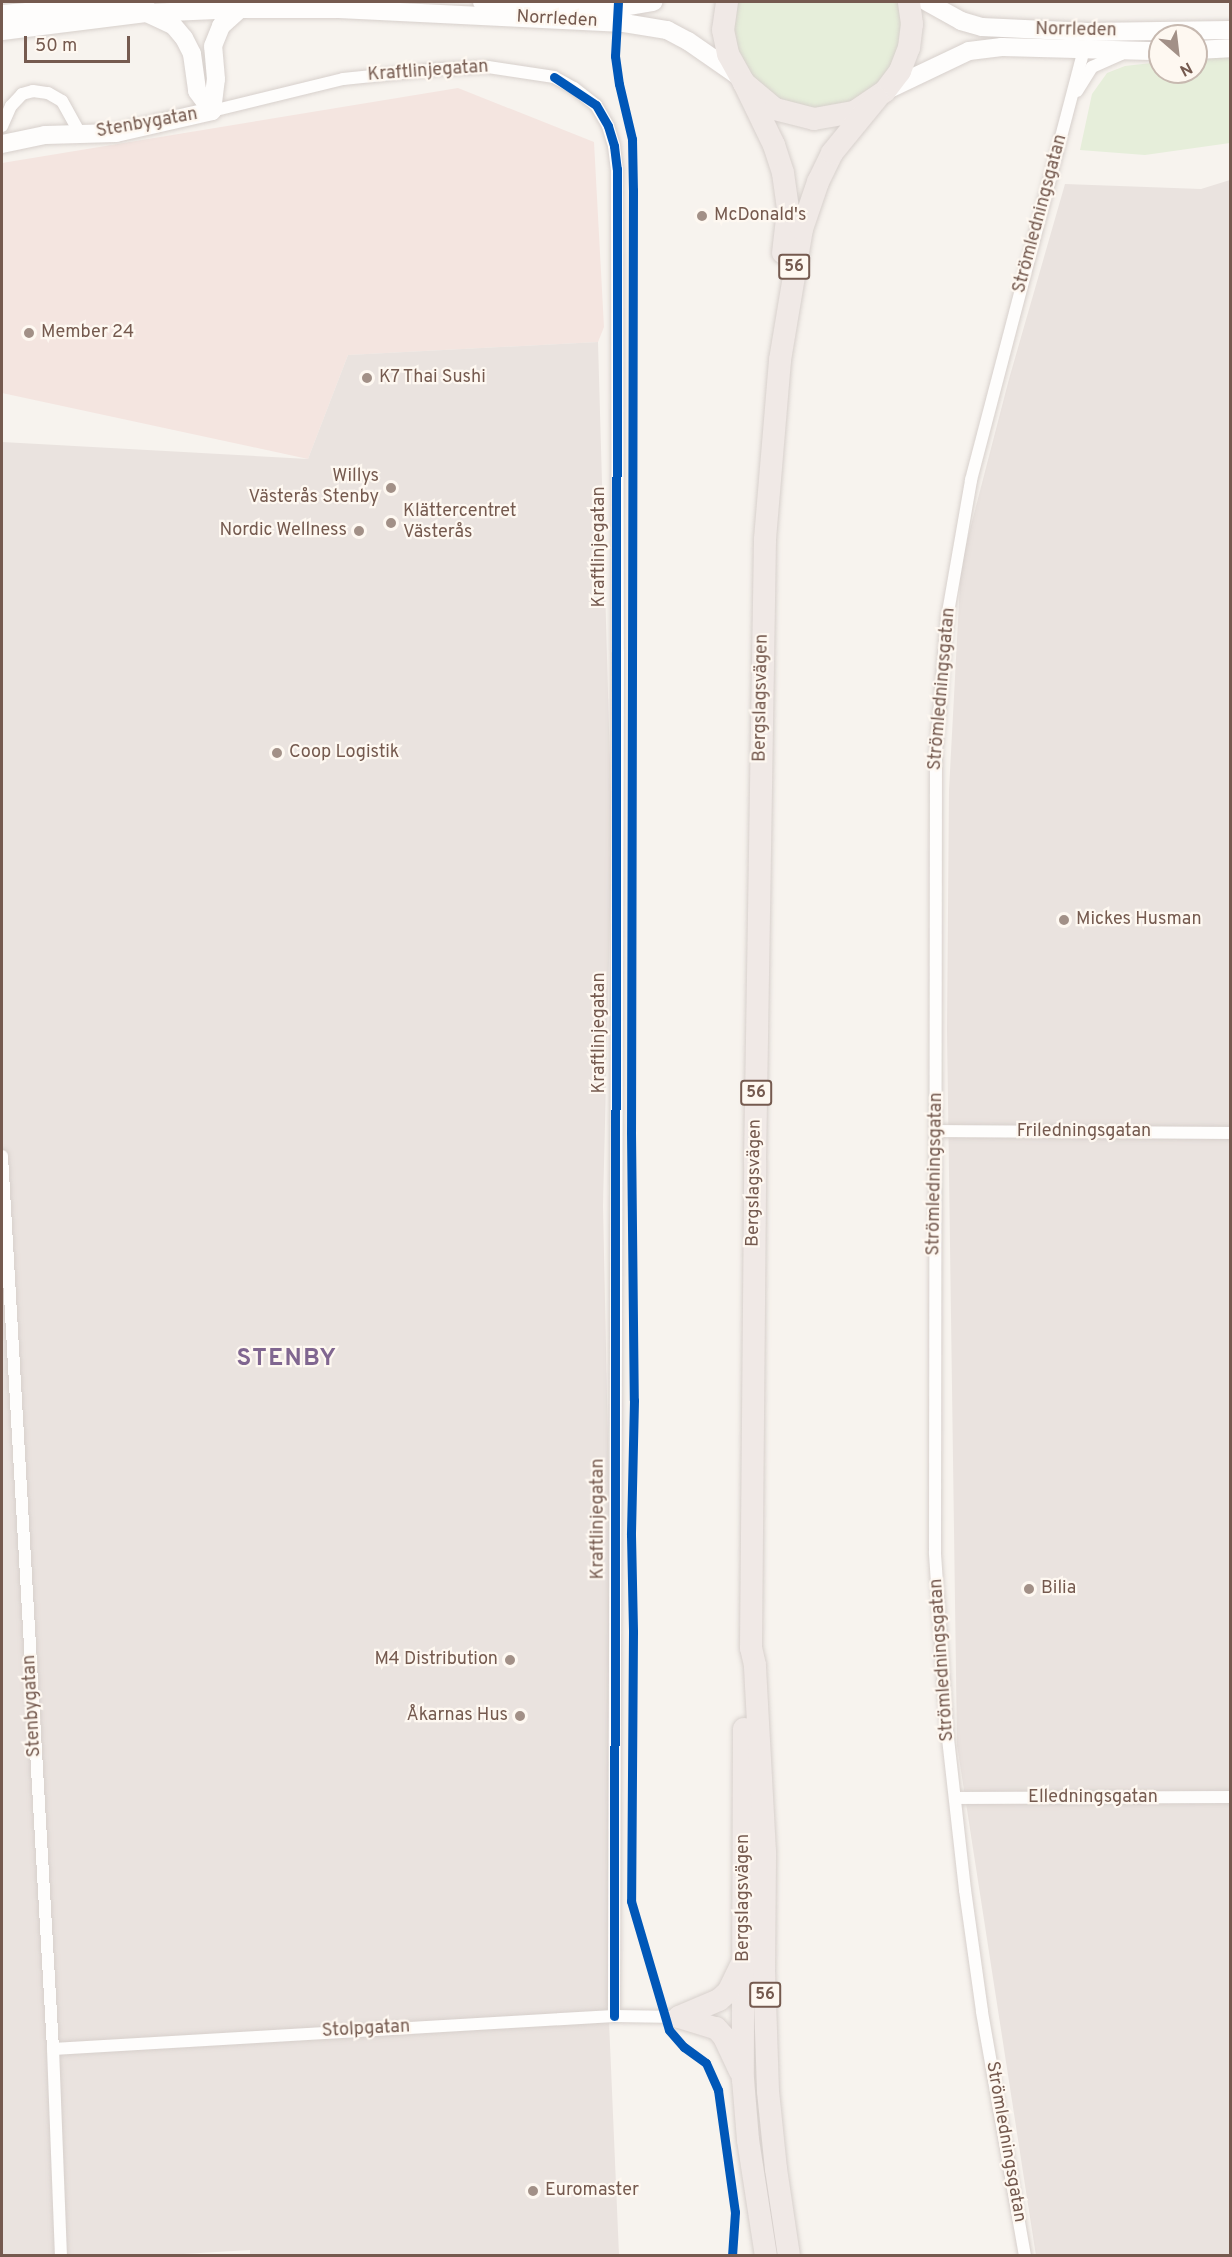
<!DOCTYPE html>
<html>
<head>
<meta charset="utf-8">
<style>
  body { margin:0 }
  #map { position:relative; width:1232px; height:2257px; overflow:hidden; background:#f7f3ee; font-family:Overpass,sans-serif }
  div>[style] { position:absolute }
  .commercial>* { inset:0; background:#f4e5e0 }
  .industrial>* { inset:0; background:#eae3df }
  .green>* { inset:0; background:#e6eeda }
  .roads { filter:drop-shadow(0 0 2px #d7d0cc) drop-shadow(0 0 2px #d7d0cc) }
  .street>* { height:12px; margin:-6px; padding:0 6px; transform-origin:6px; border-radius:6px; background:#fefdfc }
  .secondary>* { height:18px; margin:-9px; padding:0 9px; transform-origin:9px; border-radius:9px; background:#fefdfc }
  .highway>* { height:22px; margin:-11px; padding:0 11px; transform-origin:11px; border-radius:11px; background:#f0e9e6 }
  .cycleway>* { height:9px; margin:-4.5px; padding:0 4.5px; transform-origin:4.5px; border-radius:4.5px; background:#0057b8 }
  .dots>* { width:16px; height:16px; translate:-50% -50%; box-sizing:border-box; border:3px solid #fef8f1; border-radius:50% }
  span { translate:-50% -50%; white-space:nowrap; text-align:center; line-height:1.15; -webkit-text-stroke:4.5px #fef8f1; paint-order:stroke }
  .shield-label span { padding:2px 4px; background:#fef8f1; border:2px solid; border-radius:4px; -webkit-text-stroke-width:0 }
  .shield-label { font-size:16px; color:#755a4f; font-weight:700 }
  .street-label { font-size:18px; color:#755a4f }
  .poi-label { font-size:18px; color:#755a4f }
  .left { translate:0 -50%; text-align:left }
  .right { translate:-100% -50%; text-align:right }
  .district-label { font-size:24px; color:#806690; font-weight:700; letter-spacing:1.5px }
  .frame { position:absolute; inset:0; border:3px solid #755a4f; pointer-events:none }
  .north { position:absolute; left:1148px; top:24px; width:60px; height:60px; box-sizing:border-box; background:#fef8f1; border:2px solid #c7b9b0; border-radius:50%; rotate:152deg; font-size:16px; font-weight:700; line-height:24px; text-align:center; color:#755a4f }
  .north::after { content:''; display:block; margin:auto; width:21px; height:27px; background:#a29087; clip-path:polygon(50% 0,100% 100%,50% 72%,0 100%) }
  .scale { position:absolute; left:24px; top:36px; width:106px; height:27px; box-sizing:border-box; border:3px solid #755a4f; border-top:0; padding-left:8px; font-size:18px; line-height:21px; white-space:nowrap; color:#755a4f; -webkit-text-stroke:4px #fef8f1; paint-order:stroke }
</style>
</head>
<body>
<div id="map">
  <div class="commercial">
    <div style="clip-path:polygon(458px 88px,594px 142px,604px 327px,598px 342px,348px 355px,308px 459px,2px 393px,2px 163px)"></div>
  </div>
  <div class="industrial">
    <div style="clip-path:polygon(1230px 180px,1230px 2255px,1036px 2256px,957px 1745px,947px 1030px,949px 790px,961px 564px,1009px 379px,1065px 184px,1201px 189px)"></div>
    <div style="clip-path:polygon(598px 342px,612px 833px,603px 1206px,609px 1491px,609px 2021px,619px 2255px,250px 2256px,250px 2250px,150px 2256px,2px 2255px,2px 442px,308px 459px,348px 355px)"></div>
  </div>
  <div class="green">
    <div style="clip-path:polygon(735px 2px,898px 2px,902px 20px,899px 49px,886px 76px,865px 96px,837px 109px,807px 111px,779px 102px,755px 85px,738px 60px,732px 35px)"></div>
    <div style="clip-path:polygon(1230px 55px,1230px 143px,1145px 155px,1080px 150px,1092px 94px,1107px 73px,1125px 66px,1160px 62px,1160px 72px,1196px 72px,1196px 59px)"></div>
  </div>
  <div class="roads">
    <div class="street">
      <div style="left:1077px;top:91px;width:28px;rotate:-58deg"></div>
      <div style="left:1092px;top:67px;width:32px;rotate:-24deg"></div>
      <div style="left:212px;top:111px;width:135px;rotate:-13.7deg"></div>
      <div style="left:343px;top:79px;width:98px;rotate:-5.9deg"></div>
      <div style="left:440px;top:69px;width:48px;rotate:-2.4deg"></div>
      <div style="left:488px;top:67px;width:67px;rotate:8.6deg"></div>
      <div style="left:554px;top:77px;width:23px;rotate:29deg"></div>
      <div style="left:574px;top:88px;width:28px;rotate:38deg"></div>
      <div style="left:596px;top:105px;width:24px;rotate:60deg"></div>
      <div style="left:608px;top:126px;width:21px;rotate:73deg"></div>
      <div style="left:614px;top:146px;width:23px;rotate:83deg"></div>
      <div style="left:617px;top:169px;width:483px;rotate:89.9deg"></div>
      <div style="left:618px;top:652px;width:1364px;rotate:90.17deg"></div>
      <div style="left:2px;top:126px;width:22px;rotate:-66deg"></div>
      <div style="left:11px;top:106px;width:16px;rotate:-47deg"></div>
      <div style="left:22px;top:94px;width:11px;rotate:-15deg"></div>
      <div style="left:33px;top:91px;width:15px;rotate:8deg"></div>
      <div style="left:48px;top:93px;width:16px;rotate:30deg"></div>
      <div style="left:62px;top:101px;width:39px;rotate:61deg"></div>
      <div style="left:937px;top:1131px;width:293px;rotate:0.4deg"></div>
      <div style="left:2px;top:1156px;width:894px;rotate:86.73deg"></div>
      <div style="left:53px;top:2049px;width:207px;rotate:87.8deg"></div>
      <div style="left:955px;top:1798px;width:275px;rotate:-0.2deg"></div>
      <div style="left:53px;top:2049px;width:562px;rotate:-3.37deg"></div>
      <div style="left:614px;top:2016px;width:65px;rotate:0.9deg"></div>
      <div style="left:1025px;top:2256px;width:249px;rotate:-100deg"></div>
      <div style="left:982px;top:2011px;width:122px;rotate:-98deg"></div>
      <div style="left:965px;top:1890px;width:161px;rotate:-96.4deg"></div>
      <div style="left:947px;top:1730px;width:178px;rotate:-93.9deg"></div>
      <div style="left:935px;top:1552px;width:800px;rotate:-89.93deg"></div>
      <div style="left:936px;top:752px;width:134px;rotate:-85.3deg"></div>
      <div style="left:947px;top:618px;width:140px;rotate:-80.1deg"></div>
      <div style="left:971px;top:480px;width:445px;rotate:-75.3deg"></div>
    </div>
    <div class="secondary">
      <div style="left:482px;top:2px;width:130px;rotate:3.1deg"></div>
      <div style="left:612px;top:9px;width:42px;rotate:-9.7deg"></div>
      <div style="left:927px;top:2px;width:39px;rotate:29deg"></div>
      <div style="left:961px;top:21px;width:22px;rotate:16deg"></div>
      <div style="left:982px;top:27px;width:106px;rotate:2.7deg"></div>
      <div style="left:1088px;top:32px;width:142px;rotate:-0.8deg"></div>
      <div style="left:2px;top:14px;width:144px;rotate:-4.8deg"></div>
      <div style="left:149px;top:14px;width:26px;rotate:25deg"></div>
      <div style="left:173px;top:25px;width:17px;rotate:50deg"></div>
      <div style="left:184px;top:38px;width:18px;rotate:63deg"></div>
      <div style="left:192px;top:54px;width:37px;rotate:82deg"></div>
      <div style="left:197px;top:91px;width:25px;rotate:53deg"></div>
      <div style="left:2px;top:31px;width:145px;rotate:-7.1deg"></div>
      <div style="left:146px;top:13px;width:94px;rotate:-2.4deg"></div>
      <div style="left:240px;top:9px;width:99px"></div>
      <div style="left:339px;top:9px;width:285px;rotate:2.8deg"></div>
      <div style="left:624px;top:23px;width:44px;rotate:9.2deg"></div>
      <div style="left:667px;top:30px;width:24px;rotate:28deg"></div>
      <div style="left:688px;top:41px;width:60px;rotate:34.8deg"></div>
      <div style="left:1196px;top:50px;width:34px;rotate:-3deg"></div>
      <div style="left:887px;top:90px;width:91px;rotate:-25.4deg"></div>
      <div style="left:969px;top:51px;width:33px;rotate:-7deg"></div>
      <div style="left:1002px;top:47px;width:158px;rotate:1.5deg"></div>
      <div style="left:212px;top:111px;width:32px;rotate:-83deg"></div>
      <div style="left:216px;top:79px;width:33px;rotate:-95deg"></div>
      <div style="left:213px;top:46px;width:22px;rotate:-68deg"></div>
      <div style="left:221px;top:26px;width:25px;rotate:-42deg"></div>
      <div style="left:2px;top:144px;width:44px;rotate:-11.8deg"></div>
      <div style="left:45px;top:135px;width:71px;rotate:-1.6deg"></div>
      <div style="left:116px;top:133px;width:98px;rotate:-12.9deg"></div>
    </div>
    <div class="highway">
      <div style="left:727px;top:2px;width:28px;rotate:98deg"></div>
      <div style="left:723px;top:30px;width:25px;rotate:78deg"></div>
      <div style="left:728px;top:54px;width:33px;rotate:61deg"></div>
      <div style="left:744px;top:83px;width:40px;rotate:40deg"></div>
      <div style="left:775px;top:109px;width:40px;rotate:14.4deg"></div>
      <div style="left:814px;top:119px;width:41px;rotate:-9.9deg"></div>
      <div style="left:854px;top:112px;width:37px;rotate:-34deg"></div>
      <div style="left:885px;top:91px;width:25px;rotate:-53deg"></div>
      <div style="left:900px;top:71px;width:25px;rotate:-69deg"></div>
      <div style="left:909px;top:48px;width:24px;rotate:-83deg"></div>
      <div style="left:912px;top:24px;width:22px;rotate:-98deg"></div>
      <div style="left:744px;top:83px;width:69px;rotate:64.2deg"></div>
      <div style="left:774px;top:145px;width:29px;rotate:72deg"></div>
      <div style="left:783px;top:173px;width:37px;rotate:82deg"></div>
      <div style="left:788px;top:210px;width:43px;rotate:96.6deg"></div>
      <div style="left:744px;top:1729px;width:350px;rotate:90.2deg"></div>
      <div style="left:743px;top:2079px;width:61px;rotate:85.3deg"></div>
      <div style="left:748px;top:2140px;width:117px;rotate:81.2deg"></div>
      <div style="left:679px;top:2017px;width:39px;rotate:17deg"></div>
      <div style="left:716px;top:2028px;width:12px;rotate:48deg"></div>
      <div style="left:724px;top:2037px;width:38px;rotate:65deg"></div>
      <div style="left:679px;top:2017px;width:43px;rotate:-23deg"></div>
      <div style="left:719px;top:2000px;width:12px;rotate:-42deg"></div>
      <div style="left:728px;top:1992px;width:30px;rotate:-64deg"></div>
      <div style="left:789px;top:2256px;width:88px;rotate:-98.5deg"></div>
      <div style="left:776px;top:2169px;width:78px;rotate:-95.9deg"></div>
      <div style="left:768px;top:2091px;width:118px;rotate:-91.9deg"></div>
      <div style="left:764px;top:1973px;width:121px;rotate:-89.5deg"></div>
      <div style="left:765px;top:1852px;width:187px;rotate:-93.1deg"></div>
      <div style="left:755px;top:1665px;width:17px;rotate:-103deg"></div>
      <div style="left:751px;top:1648px;width:486px;rotate:-89.5deg"></div>
      <div style="left:755px;top:1162px;width:623px;rotate:-89.08deg"></div>
      <div style="left:765px;top:539px;width:180px;rotate:-85.2deg"></div>
      <div style="left:780px;top:360px;width:133px;rotate:-80.5deg"></div>
      <div style="left:802px;top:229px;width:50px;rotate:-71.2deg"></div>
      <div style="left:818px;top:182px;width:32px;rotate:-64deg"></div>
      <div style="left:832px;top:153px;width:71px;rotate:-50.7deg"></div>
    </div>
  </div>
  <div class="cycleway">
    <div style="left:618px;top:2px;width:54px;rotate:93.2deg"></div>
    <div style="left:615px;top:56px;width:28px;rotate:82deg"></div>
    <div style="left:619px;top:84px;width:57px;rotate:76.7deg"></div>
    <div style="left:632px;top:139px;width:51px;rotate:88.9deg"></div>
    <div style="left:633px;top:190px;width:942px;rotate:90.12deg"></div>
    <div style="left:631px;top:1132px;width:268px;rotate:89.4deg"></div>
    <div style="left:634px;top:1400px;width:135px;rotate:91.3deg"></div>
    <div style="left:631px;top:1535px;width:97px;rotate:88.8deg"></div>
    <div style="left:633px;top:1632px;width:269px;rotate:90.4deg"></div>
    <div style="left:631px;top:1901px;width:134px;rotate:73.6deg"></div>
    <div style="left:669px;top:2030px;width:23px;rotate:49deg"></div>
    <div style="left:684px;top:2047px;width:27px;rotate:36deg"></div>
    <div style="left:706px;top:2063px;width:30px;rotate:66deg"></div>
    <div style="left:718px;top:2090px;width:123px;rotate:82.1deg"></div>
    <div style="left:735px;top:2212px;width:44px;rotate:93.9deg"></div>
    <div style="left:554px;top:77px;width:50px;rotate:33.7deg"></div>
    <div style="left:596px;top:105px;width:24px;rotate:60deg"></div>
    <div style="left:608px;top:126px;width:21px;rotate:73deg"></div>
    <div style="left:614px;top:146px;width:23px;rotate:83deg"></div>
    <div style="left:617px;top:169px;width:1847px;rotate:90.09deg"></div>
  </div>
  <div class="dots">
    <div style="left:702px;top:216px;background:#a29087"></div>
    <div style="left:29px;top:333px;background:#a29087"></div>
    <div style="left:367px;top:378px;background:#a29087"></div>
    <div style="left:391px;top:488px;background:#a29087"></div>
    <div style="left:391px;top:523px;background:#a29087"></div>
    <div style="left:359px;top:531px;background:#a29087"></div>
    <div style="left:277px;top:753px;background:#a29087"></div>
    <div style="left:1064px;top:920px;background:#a29087"></div>
    <div style="left:1029px;top:1589px;background:#a29087"></div>
    <div style="left:510px;top:1660px;background:#a29087"></div>
    <div style="left:520px;top:1716px;background:#a29087"></div>
    <div style="left:533px;top:2191px;background:#a29087"></div>
  </div>
  <div class="shield-label">
    <span style="left:794px;top:267px">56</span>
    <span style="left:756px;top:1093px">56</span>
    <span style="left:765px;top:1995px">56</span>
  </div>
  <div class="street-label">
    <span style="left:557px;top:20px;rotate:3deg">Norrleden</span>
    <span style="left:1076px;top:31px;rotate:1deg">Norrleden</span>
    <span style="left:428px;top:72px;rotate:-4deg">Kraftlinjegatan</span>
    <span style="left:147px;top:124px;rotate:-10deg">Stenbygatan</span>
    <span style="left:1041px;top:214px;rotate:-75deg">Strömledningsgatan</span>
    <span style="left:600px;top:547px;rotate:-90deg">Kraftlinjegatan</span>
    <span style="left:943px;top:689px;rotate:-85deg">Strömledningsgatan</span>
    <span style="left:762px;top:698px;rotate:-89deg">Bergslagsvägen</span>
    <span style="left:600px;top:1033px;rotate:-90deg">Kraftlinjegatan</span>
    <span style="left:1084px;top:1132px">Friledningsgatan</span>
    <span style="left:936px;top:1174px;rotate:-89deg">Strömledningsgatan</span>
    <span style="left:755px;top:1183px;rotate:-89deg">Bergslagsvägen</span>
    <span style="left:599px;top:1519px;rotate:-90deg">Kraftlinjegatan</span>
    <span style="left:943px;top:1660px;rotate:-94deg">Strömledningsgatan</span>
    <span style="left:33px;top:1706px;rotate:-93deg">Stenbygatan</span>
    <span style="left:1093px;top:1798px">Elledningsgatan</span>
    <span style="left:744px;top:1898px;rotate:-90deg">Bergslagsvägen</span>
    <span style="left:366px;top:2030px;rotate:-3deg">Stolpgatan</span>
    <span style="left:1005px;top:2142px;rotate:80deg">Strömledningsgatan</span>
  </div>
  <div class="poi-label">
    <span class="left" style="left:714px;top:216px">McDonald's</span>
    <span class="left" style="left:41px;top:333px">Member 24</span>
    <span class="left" style="left:379px;top:378px">K7 Thai Sushi</span>
    <span class="right" style="left:379px;top:488px">Willys<br>Västerås Stenby</span>
    <span class="left" style="left:403px;top:523px">Klättercentret<br>Västerås</span>
    <span class="right" style="left:347px;top:531px">Nordic Wellness</span>
    <span class="left" style="left:289px;top:753px">Coop Logistik</span>
    <span class="left" style="left:1076px;top:920px">Mickes Husman</span>
    <span class="left" style="left:1041px;top:1589px">Bilia</span>
    <span class="right" style="left:498px;top:1660px">M4 Distribution</span>
    <span class="right" style="left:508px;top:1716px">Åkarnas Hus</span>
    <span class="left" style="left:545px;top:2191px">Euromaster</span>
  </div>
  <div class="district-label">
    <span style="left:287px;top:1360px">STENBY</span>
  </div>
  <div class="frame"></div>
  <div class="north">N</div>
  <div class="scale">50 m</div>
</div>
</body>
</html>
